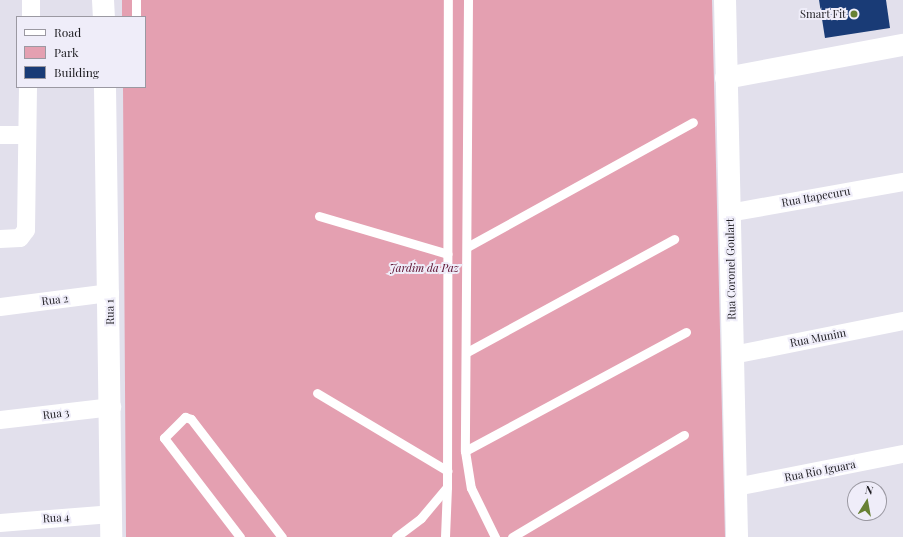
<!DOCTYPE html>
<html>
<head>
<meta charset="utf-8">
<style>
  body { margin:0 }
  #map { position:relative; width:903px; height:537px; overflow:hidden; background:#e2e0ec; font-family:"Playfair Display",serif }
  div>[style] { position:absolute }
  .green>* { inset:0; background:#e4a0b1 }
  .building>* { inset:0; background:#193b76 }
  .lane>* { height:9px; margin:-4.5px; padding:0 4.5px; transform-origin:4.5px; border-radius:4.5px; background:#fff }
  .street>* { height:18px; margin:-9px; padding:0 9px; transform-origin:9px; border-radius:9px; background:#fff }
  .secondary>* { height:22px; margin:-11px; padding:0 11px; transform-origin:11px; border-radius:11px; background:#fff }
  .dots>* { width:11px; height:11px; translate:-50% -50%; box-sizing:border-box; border:2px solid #efedf9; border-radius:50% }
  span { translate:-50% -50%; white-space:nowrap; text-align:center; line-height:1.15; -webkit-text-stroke:4px #efedf9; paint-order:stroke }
  .poi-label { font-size:11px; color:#1d1c20 }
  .right { translate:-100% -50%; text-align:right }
  .street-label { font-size:11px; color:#1d1c20 }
  .park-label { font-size:11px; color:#580a2a; font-style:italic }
  .legend { position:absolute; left:16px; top:16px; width:130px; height:72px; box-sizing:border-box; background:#efedf9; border:1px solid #9b99a2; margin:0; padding:5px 7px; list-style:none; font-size:12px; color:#1d1c20 }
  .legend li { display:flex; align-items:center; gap:8px; height:20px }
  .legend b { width:20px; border:1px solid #9b99a2 }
  .north { position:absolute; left:847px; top:481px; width:40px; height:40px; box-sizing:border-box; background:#efedf9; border:1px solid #9b99a2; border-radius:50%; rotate:11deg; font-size:11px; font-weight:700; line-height:16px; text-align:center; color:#1d1c20 }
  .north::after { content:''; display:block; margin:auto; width:14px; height:18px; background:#688134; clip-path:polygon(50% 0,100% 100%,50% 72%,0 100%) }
</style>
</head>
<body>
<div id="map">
  <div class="green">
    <div style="clip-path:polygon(122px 0,712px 0,725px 537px,126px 537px,123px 87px,145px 87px,145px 17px,122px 17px)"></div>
  </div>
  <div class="building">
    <div style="clip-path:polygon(819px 0,886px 0,890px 28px,825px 38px)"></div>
  </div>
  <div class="lane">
    <div style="left:468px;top:0;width:451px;rotate:90.4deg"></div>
    <div style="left:465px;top:451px;width:37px;rotate:81deg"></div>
    <div style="left:471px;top:488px;width:55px;rotate:63.9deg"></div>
    <div style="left:136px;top:17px;width:17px;rotate:-90deg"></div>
    <div style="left:319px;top:216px;width:134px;rotate:16.4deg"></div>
    <div style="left:467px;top:247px;width:258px;rotate:-28.9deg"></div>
    <div style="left:467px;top:352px;width:236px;rotate:-28.6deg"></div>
    <div style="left:317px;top:393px;width:152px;rotate:30.8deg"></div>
    <div style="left:465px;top:451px;width:251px;rotate:-28.3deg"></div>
    <div style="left:240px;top:537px;width:125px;rotate:-127.5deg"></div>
    <div style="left:164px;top:438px;width:30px;rotate:-45deg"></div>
    <div style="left:185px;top:417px;width:6px;rotate:18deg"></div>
    <div style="left:191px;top:419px;width:149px;rotate:52.4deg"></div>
    <div style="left:396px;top:537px;width:31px;rotate:-37deg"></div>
    <div style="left:421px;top:518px;width:40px;rotate:-50deg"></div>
    <div style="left:447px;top:487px;width:487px;rotate:-89.9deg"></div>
    <div style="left:445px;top:537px;width:50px;rotate:-87.7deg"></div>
    <div style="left:512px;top:537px;width:200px;rotate:-30.7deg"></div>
  </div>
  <div class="street">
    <div style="left:31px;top:17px;width:17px;rotate:-90deg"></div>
    <div style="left:0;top:135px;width:26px"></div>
    <div style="left:729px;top:213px;width:177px;rotate:-10.1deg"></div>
    <div style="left:0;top:239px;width:20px;rotate:-3deg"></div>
    <div style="left:20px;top:238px;width:10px;rotate:-53deg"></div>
    <div style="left:26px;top:230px;width:143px;rotate:-89.2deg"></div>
    <div style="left:0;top:307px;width:111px;rotate:-7.3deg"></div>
    <div style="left:733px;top:355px;width:173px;rotate:-11.3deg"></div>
    <div style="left:0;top:420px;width:113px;rotate:-6.6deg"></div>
    <div style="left:736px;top:487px;width:170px;rotate:-11.2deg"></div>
    <div style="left:0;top:523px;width:111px;rotate:-4.6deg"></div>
  </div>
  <div class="secondary">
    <div style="left:103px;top:0;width:17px;rotate:87deg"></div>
    <div style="left:725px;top:0;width:537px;rotate:88.72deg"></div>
    <div style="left:726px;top:78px;width:180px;rotate:-10.6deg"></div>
    <div style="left:105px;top:87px;width:450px;rotate:89.2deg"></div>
  </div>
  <div class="dots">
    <div style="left:854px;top:14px;background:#688134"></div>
  </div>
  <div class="poi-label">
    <span class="right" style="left:846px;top:14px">Smart Fit</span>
  </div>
  <div class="street-label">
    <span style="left:816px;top:197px;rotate:-10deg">Rua Itapecuru</span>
    <span style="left:731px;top:269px;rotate:-91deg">Rua Coronel Goulart</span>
    <span style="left:55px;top:300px;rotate:-7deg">Rua 2</span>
    <span style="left:110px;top:312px;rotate:-91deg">Rua 1</span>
    <span style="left:818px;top:338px;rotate:-11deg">Rua Munim</span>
    <span style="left:56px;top:414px;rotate:-7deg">Rua 3</span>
    <span style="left:820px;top:471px;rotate:-11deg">Rua Rio Iguara</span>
    <span style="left:56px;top:518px;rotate:-4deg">Rua 4</span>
  </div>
  <div class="park-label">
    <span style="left:424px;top:268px">Jardim da Paz</span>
  </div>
  <ul class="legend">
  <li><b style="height:5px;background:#fff"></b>Road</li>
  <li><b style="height:11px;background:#e4a0b1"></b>Park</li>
  <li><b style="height:11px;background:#193b76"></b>Building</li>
  </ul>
  <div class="north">N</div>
</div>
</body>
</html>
